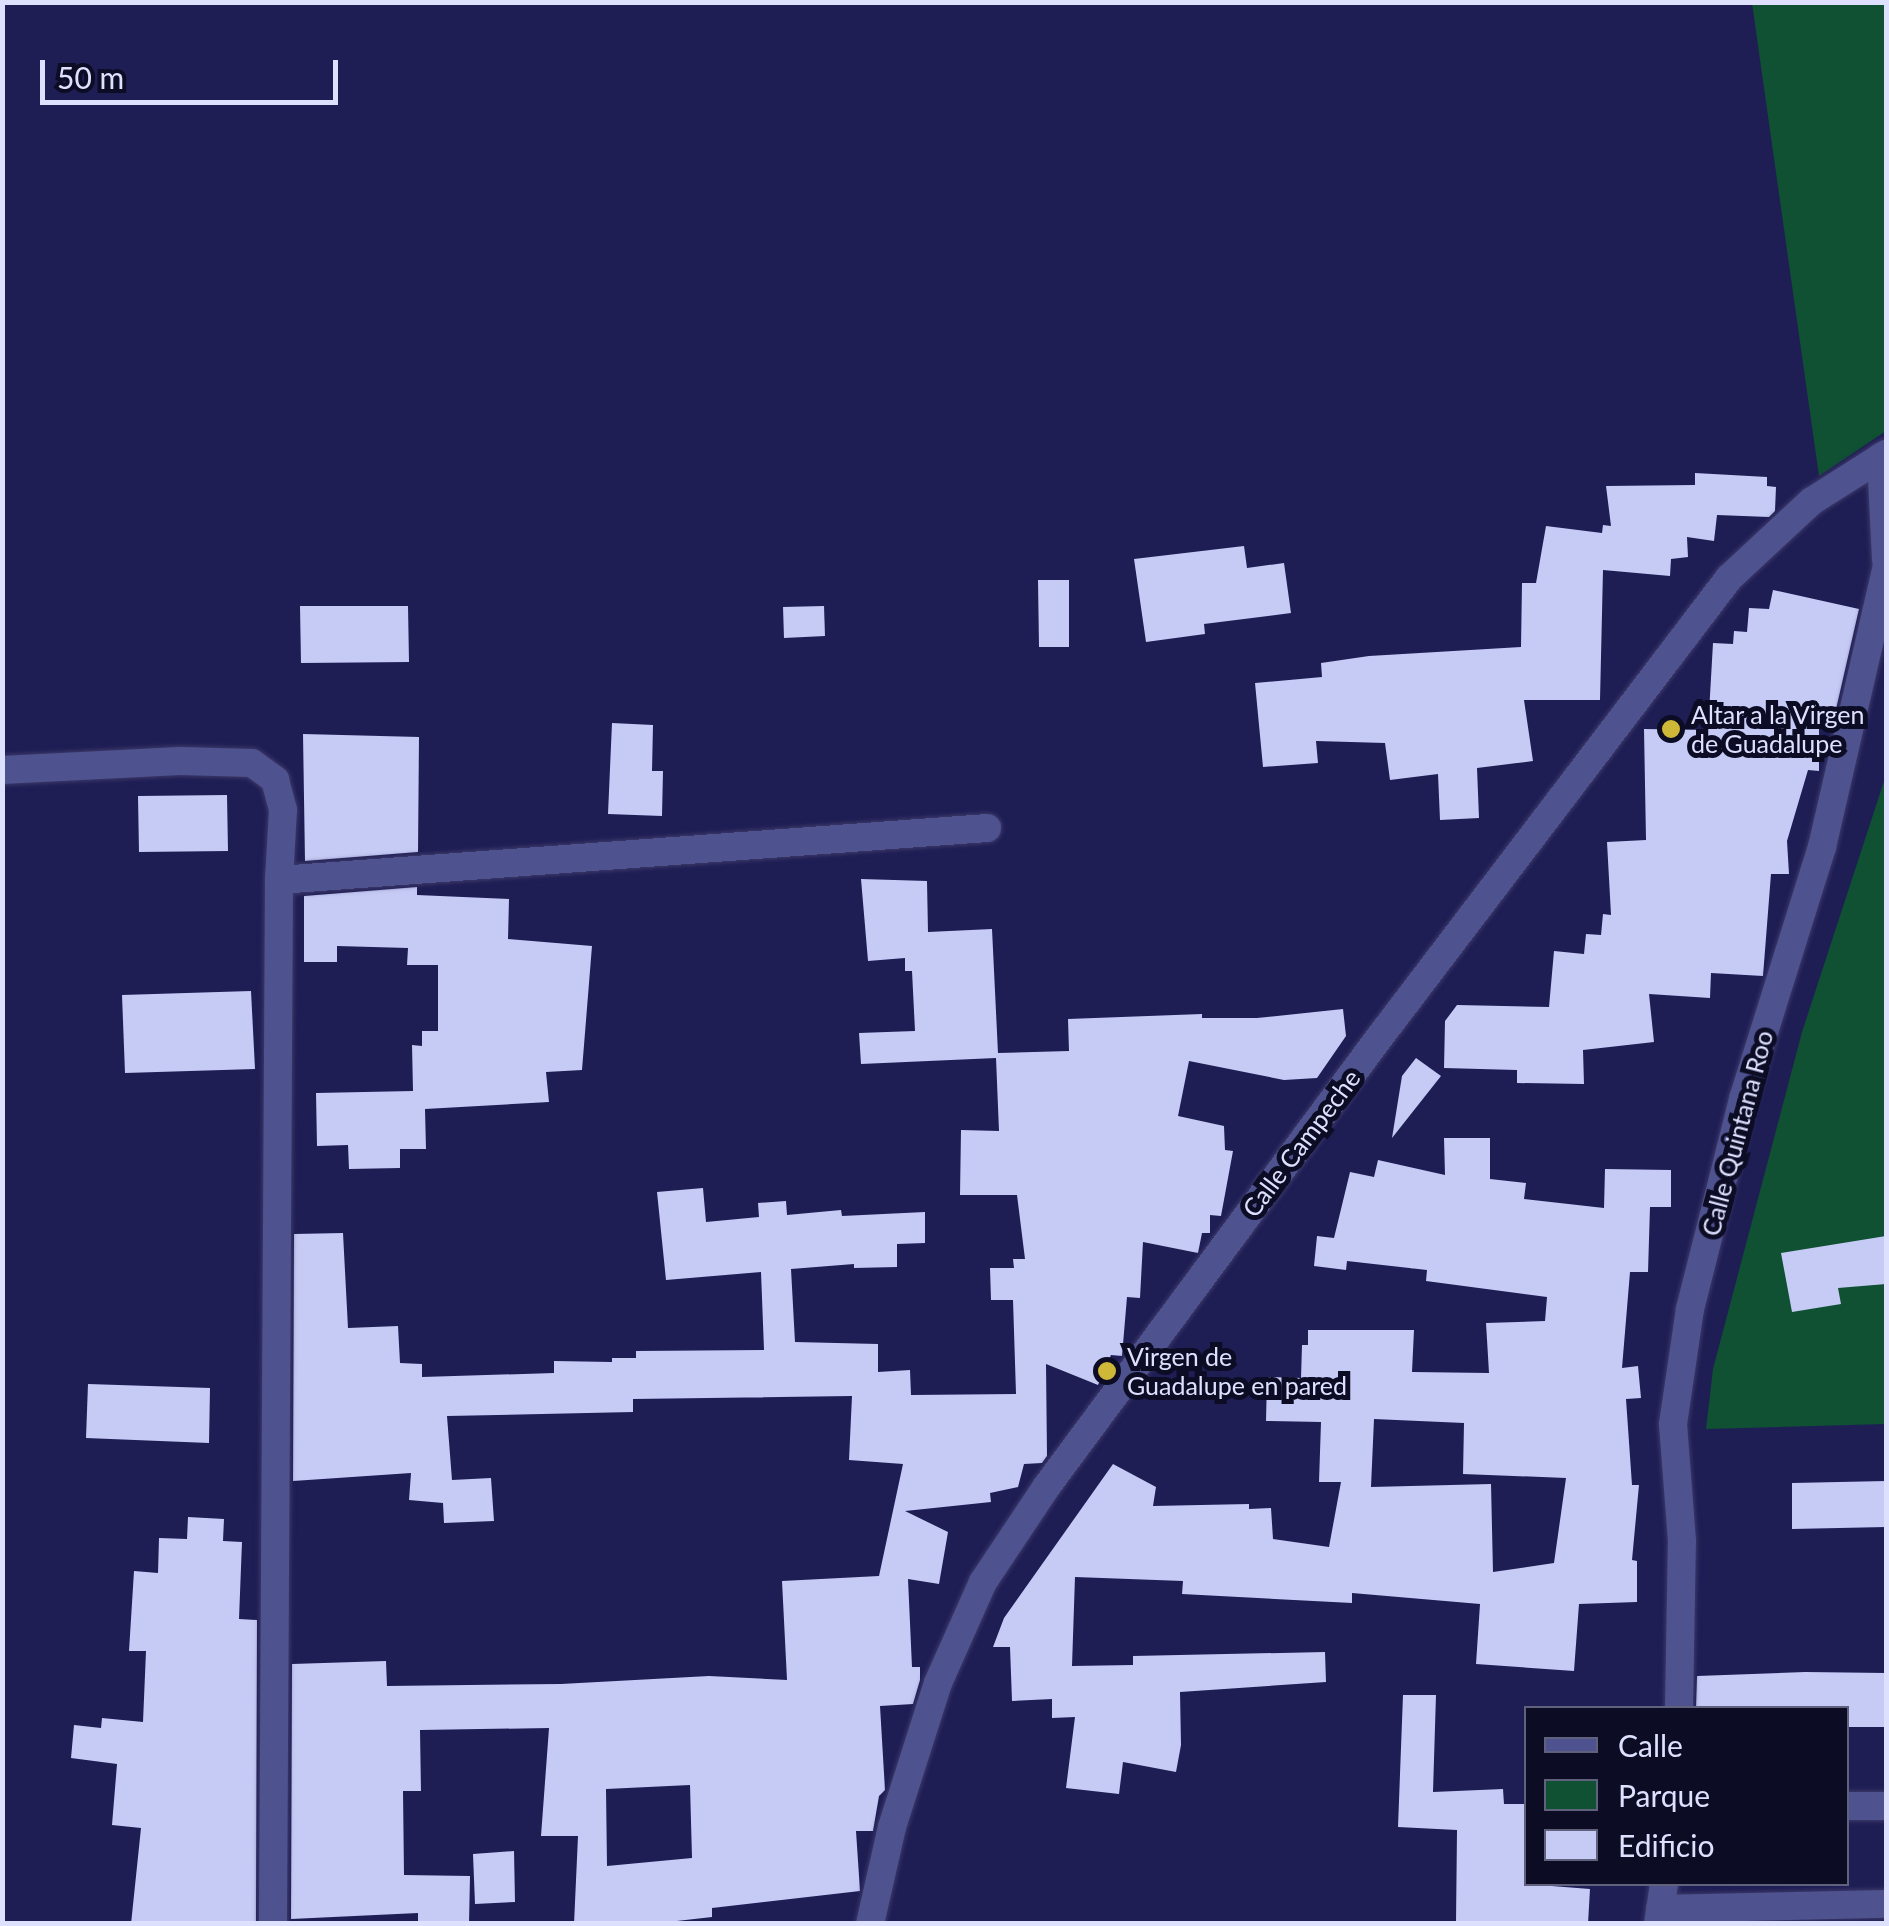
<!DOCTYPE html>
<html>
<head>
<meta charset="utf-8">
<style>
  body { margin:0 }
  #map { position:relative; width:1889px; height:1926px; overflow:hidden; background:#1e1e55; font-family:Lato,sans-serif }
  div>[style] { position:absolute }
  .green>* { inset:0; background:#105033 }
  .building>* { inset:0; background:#c5cbf5 }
  .roads { filter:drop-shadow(0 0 2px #3d3868) drop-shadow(0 0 2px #3d3868) }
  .minor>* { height:28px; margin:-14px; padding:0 14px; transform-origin:14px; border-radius:14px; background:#4e5390 }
  .dots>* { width:28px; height:28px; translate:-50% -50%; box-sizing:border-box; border:5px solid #0c0c25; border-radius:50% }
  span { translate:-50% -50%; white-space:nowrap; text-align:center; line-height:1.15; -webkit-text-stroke:10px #0c0c25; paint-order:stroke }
  .poi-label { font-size:25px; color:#dde1fe }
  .left { translate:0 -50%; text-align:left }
  .street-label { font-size:25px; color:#dde1fe }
  .frame { position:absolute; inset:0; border:5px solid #dde1fe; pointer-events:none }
  .legend { position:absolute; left:1524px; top:1706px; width:325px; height:180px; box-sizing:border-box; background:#0c0c25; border:2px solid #60617c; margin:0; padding:12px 18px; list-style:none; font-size:30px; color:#dde1fe }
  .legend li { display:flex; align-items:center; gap:20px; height:50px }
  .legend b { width:50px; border:2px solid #60617c }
  .scale { position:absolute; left:40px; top:60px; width:298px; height:45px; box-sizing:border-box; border:5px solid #dde1fe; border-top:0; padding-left:12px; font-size:30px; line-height:35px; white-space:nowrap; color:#dde1fe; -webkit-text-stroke:8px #0c0c25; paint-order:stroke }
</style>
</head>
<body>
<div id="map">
  <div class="green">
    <div style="clip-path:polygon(1752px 3px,1886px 3px,1886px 431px,1819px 476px)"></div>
    <div style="clip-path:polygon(1886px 775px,1886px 1424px,1706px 1429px,1713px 1369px,1802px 1032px)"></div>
  </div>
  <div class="building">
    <div style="clip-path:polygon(1695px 473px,1767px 477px,1767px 486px,1776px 487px,1775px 511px,1769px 517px,1717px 515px,1714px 541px,1687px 537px,1688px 557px,1671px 559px,1670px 576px,1603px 570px,1600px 700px,1524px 700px,1533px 761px,1477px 768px,1479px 818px,1440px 820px,1438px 774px,1390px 780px,1385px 743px,1316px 741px,1318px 763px,1263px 767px,1255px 683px,1322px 677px,1321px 663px,1369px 656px,1521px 647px,1522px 583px,1536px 583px,1546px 526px,1602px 533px,1603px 525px,1611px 526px,1606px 486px,1695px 485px)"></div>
    <div style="clip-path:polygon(1244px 546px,1247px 568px,1284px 563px,1291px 613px,1204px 624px,1205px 634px,1146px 642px,1134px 559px)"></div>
    <div style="clip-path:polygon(1038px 580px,1069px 580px,1069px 647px,1039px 647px)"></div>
    <div style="clip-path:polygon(1773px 590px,1859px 609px,1834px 718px,1819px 718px,1819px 771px,1808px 770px,1787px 841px,1789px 874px,1771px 874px,1763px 976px,1711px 973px,1710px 998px,1649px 994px,1654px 1042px,1583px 1050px,1584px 1084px,1517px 1083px,1517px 1070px,1444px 1068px,1445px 1021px,1457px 1005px,1549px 1007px,1554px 951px,1584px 954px,1586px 934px,1601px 935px,1603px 914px,1611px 915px,1607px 842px,1646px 840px,1644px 729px,1708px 730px,1713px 643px,1733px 644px,1734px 631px,1747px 632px,1749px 608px,1769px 609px)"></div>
    <div style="clip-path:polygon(300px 606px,408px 606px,409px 662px,301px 663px)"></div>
    <div style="clip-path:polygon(824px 606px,825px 636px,784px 638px,783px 607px)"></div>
    <div style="clip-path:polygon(612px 723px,653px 725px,652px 771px,663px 771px,662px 816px,608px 814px)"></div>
    <div style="clip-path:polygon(303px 734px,419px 737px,418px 852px,305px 861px)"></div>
    <div style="clip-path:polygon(227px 795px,228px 851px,139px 852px,138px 796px)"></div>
    <div style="clip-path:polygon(evenodd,861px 879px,927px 881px,928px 932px,992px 929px,998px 1053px,1069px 1051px,1068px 1019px,1202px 1014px,1202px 1018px,1257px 1018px,1343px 1009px,1346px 1036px,1317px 1078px,1284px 1080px,1189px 1061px,1178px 1116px,1224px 1126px,1225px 1150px,1233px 1151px,1221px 1216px,1210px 1215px,1210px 1233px,1202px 1233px,1198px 1253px,1143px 1242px,1140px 1298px,1127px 1297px,1122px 1356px,1111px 1355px,1098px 1385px,1046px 1364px,1047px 1456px,1042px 1463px,1024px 1464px,1018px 1487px,990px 1493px,991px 1502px,905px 1511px,948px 1532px,939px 1584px,908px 1579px,912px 1667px,920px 1667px,920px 1680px,913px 1704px,880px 1706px,885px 1790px,879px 1796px,873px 1831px,856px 1831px,860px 1891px,712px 1908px,712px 1917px,650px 1924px,574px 1924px,578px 1836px,541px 1836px,549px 1728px,420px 1730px,421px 1791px,403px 1791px,404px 1875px,470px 1876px,469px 1924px,418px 1924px,418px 1913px,291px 1919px,292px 1664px,386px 1661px,387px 1686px,561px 1684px,709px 1676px,787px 1680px,782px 1581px,879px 1576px,903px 1464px,849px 1460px,852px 1396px,633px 1399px,633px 1412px,447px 1416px,452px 1480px,491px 1478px,494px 1521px,444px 1523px,443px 1503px,409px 1500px,411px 1473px,293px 1481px,294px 1234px,343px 1233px,348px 1328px,398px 1326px,400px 1363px,422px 1364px,422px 1377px,554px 1373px,554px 1361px,612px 1362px,612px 1358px,636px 1358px,636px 1351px,764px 1350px,761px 1272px,666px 1280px,657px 1192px,703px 1188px,706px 1222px,759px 1217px,758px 1203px,786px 1201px,787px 1215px,841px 1210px,842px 1216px,925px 1212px,925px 1243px,897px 1244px,897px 1267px,854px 1268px,854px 1264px,791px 1269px,795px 1342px,878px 1344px,878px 1372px,910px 1370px,911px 1395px,1016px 1394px,1013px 1300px,991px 1300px,990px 1268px,1014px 1268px,1013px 1259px,1025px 1259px,1017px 1195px,960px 1195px,961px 1130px,999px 1131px,996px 1058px,861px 1064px,859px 1033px,915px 1031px,912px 971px,905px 971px,905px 958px,868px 961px,861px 879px,690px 1785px,692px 1858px,607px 1866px,606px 1789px,690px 1785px)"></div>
    <div style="clip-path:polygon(417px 887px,417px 895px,509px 899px,508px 939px,592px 946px,582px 1070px,546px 1072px,549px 1102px,425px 1109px,426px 1149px,400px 1149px,400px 1168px,349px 1169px,348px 1145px,317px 1146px,316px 1093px,413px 1091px,412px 1045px,422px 1046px,422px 1031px,438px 1031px,438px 965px,407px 965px,408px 948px,337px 946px,337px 962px,304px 962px,304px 896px)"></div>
    <div style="clip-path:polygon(251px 991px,255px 1069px,125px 1073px,122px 995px)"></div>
    <div style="clip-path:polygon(1416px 1058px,1441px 1076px,1392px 1138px,1402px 1076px)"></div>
    <div style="clip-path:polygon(evenodd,1444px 1138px,1490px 1138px,1490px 1179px,1526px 1183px,1524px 1199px,1604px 1208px,1605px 1169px,1671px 1170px,1671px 1207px,1650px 1207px,1648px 1272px,1630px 1272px,1622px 1368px,1638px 1366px,1641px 1398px,1626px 1399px,1632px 1485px,1639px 1485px,1632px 1560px,1637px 1561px,1637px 1602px,1579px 1604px,1574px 1671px,1476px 1664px,1480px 1604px,1352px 1593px,1352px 1603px,1182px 1594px,1183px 1581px,1075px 1577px,1072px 1666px,1133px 1665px,1133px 1656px,1325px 1652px,1326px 1682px,1180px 1692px,1181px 1745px,1176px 1772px,1123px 1762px,1119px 1794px,1066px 1788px,1075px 1717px,1052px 1718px,1052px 1699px,1012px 1701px,1010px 1647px,993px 1647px,1004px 1618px,1113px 1464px,1156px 1487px,1153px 1506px,1249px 1504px,1249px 1509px,1271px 1508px,1273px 1539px,1329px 1547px,1341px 1482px,1319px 1482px,1321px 1422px,1266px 1421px,1267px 1377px,1301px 1378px,1302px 1345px,1308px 1345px,1308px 1330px,1414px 1330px,1412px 1372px,1489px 1373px,1486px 1323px,1545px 1321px,1547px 1297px,1426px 1281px,1427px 1270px,1347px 1261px,1346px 1270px,1314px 1266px,1317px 1236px,1334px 1238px,1350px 1172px,1374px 1177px,1378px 1160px,1445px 1175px,1444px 1138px,1374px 1419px,1464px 1423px,1463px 1474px,1566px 1478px,1554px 1563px,1493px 1572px,1491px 1484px,1371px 1487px,1374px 1419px)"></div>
    <div style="clip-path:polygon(1886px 1236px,1886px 1284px,1838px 1288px,1841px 1304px,1792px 1312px,1781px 1253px)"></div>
    <div style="clip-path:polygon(88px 1384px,210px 1388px,209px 1443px,86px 1438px)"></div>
    <div style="clip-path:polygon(1886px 1481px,1886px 1527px,1792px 1529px,1792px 1483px)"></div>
    <div style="clip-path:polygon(188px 1517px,224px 1519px,223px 1541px,242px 1542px,239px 1619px,257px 1620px,256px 1921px,131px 1924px,141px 1828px,112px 1825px,117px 1764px,71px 1758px,74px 1725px,101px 1728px,102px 1718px,143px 1722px,146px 1651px,129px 1651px,134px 1571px,158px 1573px,159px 1538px,187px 1539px)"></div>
    <div style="clip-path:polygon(1805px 1672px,1886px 1673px,1886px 1727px,1846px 1727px,1846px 1708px,1696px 1708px,1697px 1676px)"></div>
    <div style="clip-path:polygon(1403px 1695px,1436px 1695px,1433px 1792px,1503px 1789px,1504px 1804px,1526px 1804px,1526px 1884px,1590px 1889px,1588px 1924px,1456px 1922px,1457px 1830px,1398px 1827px)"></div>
    <div style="clip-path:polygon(514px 1851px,515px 1902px,475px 1904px,473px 1854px)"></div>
  </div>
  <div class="roads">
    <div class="minor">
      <div style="left:1881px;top:457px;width:103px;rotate:87.2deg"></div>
      <div style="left:2px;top:770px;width:178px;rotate:-2.9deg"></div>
      <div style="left:180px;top:761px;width:72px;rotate:1.6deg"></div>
      <div style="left:252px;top:763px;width:29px;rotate:36deg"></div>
      <div style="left:275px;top:780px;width:31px;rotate:75deg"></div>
      <div style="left:283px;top:810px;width:70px;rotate:93.3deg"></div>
      <div style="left:279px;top:880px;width:1044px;rotate:90.33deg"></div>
      <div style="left:279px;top:880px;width:710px;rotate:-4.2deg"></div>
      <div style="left:1679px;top:1708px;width:167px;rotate:-89deg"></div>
      <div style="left:1682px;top:1541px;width:117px;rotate:-94.4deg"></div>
      <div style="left:1673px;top:1424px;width:116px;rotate:-81.6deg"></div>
      <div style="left:1690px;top:1309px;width:217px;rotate:-75.8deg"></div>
      <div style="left:1743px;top:1099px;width:264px;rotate:-72.6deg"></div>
      <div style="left:1822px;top:847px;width:285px;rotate:-77deg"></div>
      <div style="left:1846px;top:1806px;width:40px"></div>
      <div style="left:1660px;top:1909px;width:226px;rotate:-1.3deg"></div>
      <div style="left:870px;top:1924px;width:99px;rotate:-77.2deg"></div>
      <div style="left:892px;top:1827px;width:151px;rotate:-72.3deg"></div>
      <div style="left:938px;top:1683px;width:111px;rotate:-66deg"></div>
      <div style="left:983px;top:1582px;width:115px;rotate:-56.3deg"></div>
      <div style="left:1047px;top:1486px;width:558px;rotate:-53.46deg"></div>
      <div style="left:1379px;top:1038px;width:578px;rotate:-52.73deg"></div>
      <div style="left:1729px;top:578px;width:113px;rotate:-42.9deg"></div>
      <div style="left:1812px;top:501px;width:88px;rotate:-32.4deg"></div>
      <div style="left:1658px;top:1924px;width:40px;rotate:-81.5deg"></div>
    </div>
  </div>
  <div class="dots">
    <div style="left:1671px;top:729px;background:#cfb837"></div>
    <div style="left:1107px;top:1371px;background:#cfb837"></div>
  </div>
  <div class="poi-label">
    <span class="left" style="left:1691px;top:729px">Altar a la Virgen<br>de Guadalupe</span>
    <span class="left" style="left:1127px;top:1371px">Virgen de<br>Guadalupe en pared</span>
  </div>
  <div class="street-label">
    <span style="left:1737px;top:1133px;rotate:-75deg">Calle Quintana Roo</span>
    <span style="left:1301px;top:1143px;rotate:-53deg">Calle Campeche</span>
  </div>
  <div class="frame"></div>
  <ul class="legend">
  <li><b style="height:12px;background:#4e5390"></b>Calle</li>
  <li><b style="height:28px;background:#105033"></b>Parque</li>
  <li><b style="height:28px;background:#c5cbf5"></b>Edificio</li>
  </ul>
  <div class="scale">50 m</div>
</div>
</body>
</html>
